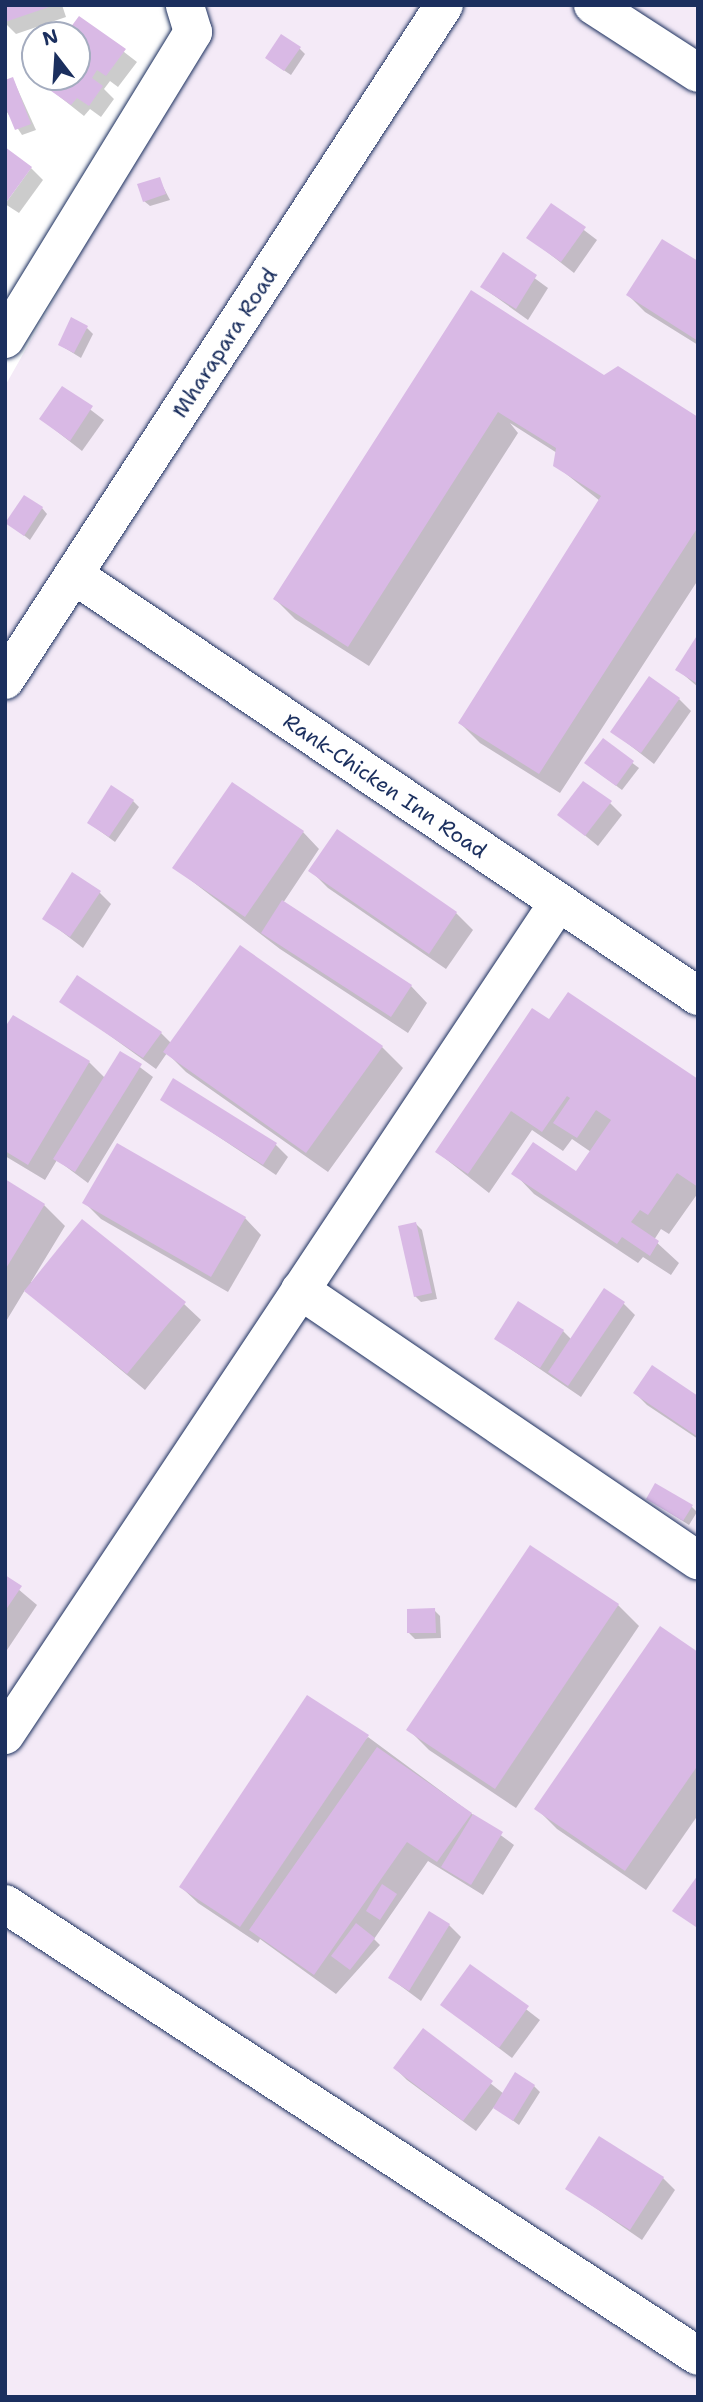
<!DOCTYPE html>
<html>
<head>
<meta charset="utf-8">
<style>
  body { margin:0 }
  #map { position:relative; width:703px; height:2402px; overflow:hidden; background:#fff; font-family:"Shantell Sans",sans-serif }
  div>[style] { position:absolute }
  .built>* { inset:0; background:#f4eaf7 }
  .shadow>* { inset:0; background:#0003 }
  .building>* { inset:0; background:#d9b9e5 }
  .roads { filter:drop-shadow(0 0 2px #1b2f5e) drop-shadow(0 0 2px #1b2f5e) }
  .street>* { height:38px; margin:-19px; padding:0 19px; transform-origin:19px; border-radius:19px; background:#fff }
  .secondary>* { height:38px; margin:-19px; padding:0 19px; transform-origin:19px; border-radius:19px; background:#fff }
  span { translate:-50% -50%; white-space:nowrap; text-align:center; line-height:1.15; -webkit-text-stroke:5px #fff; paint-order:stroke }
  .street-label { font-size:21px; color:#1b2f5e }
  .frame { position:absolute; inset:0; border:7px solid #1b2f5e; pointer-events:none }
  .north { position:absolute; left:21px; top:21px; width:70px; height:70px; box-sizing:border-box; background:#fff; border:2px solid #a4acbf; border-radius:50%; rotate:343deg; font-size:19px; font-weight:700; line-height:28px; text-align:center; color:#1b2f5e }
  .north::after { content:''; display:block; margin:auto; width:24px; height:32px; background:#1b2f5e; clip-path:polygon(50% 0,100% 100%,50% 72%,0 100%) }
</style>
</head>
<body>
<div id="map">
  <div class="built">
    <div style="clip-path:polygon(196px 5px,698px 5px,698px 2397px,5px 2397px,5px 386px,202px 38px)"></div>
  </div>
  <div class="shadow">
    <div style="clip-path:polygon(5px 5px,62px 5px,66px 17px,16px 34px,5px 23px)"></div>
    <div style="clip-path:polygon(80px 18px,137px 62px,118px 87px,110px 81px,104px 89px,114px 99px,101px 117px,90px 109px,84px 116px,36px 78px,77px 77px,77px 35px,68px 35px)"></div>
    <div style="clip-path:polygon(299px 48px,305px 54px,291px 75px,273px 63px)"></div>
    <div style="clip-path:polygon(13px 79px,36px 130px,22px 135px,5px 109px,5px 82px)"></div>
    <div style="clip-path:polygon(31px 168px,43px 180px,19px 213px,5px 204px)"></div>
    <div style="clip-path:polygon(159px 179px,170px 200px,150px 206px,144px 201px)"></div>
    <div style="clip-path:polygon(551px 205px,597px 240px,574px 273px,528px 237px)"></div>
    <div style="clip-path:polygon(503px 255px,548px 288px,528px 320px,482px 287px)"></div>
    <div style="clip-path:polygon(698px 263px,698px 345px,645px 312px,628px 295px)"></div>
    <div style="clip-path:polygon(471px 293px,604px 377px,698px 419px,698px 580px,560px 793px,480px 743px,460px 723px,600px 501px,555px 465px,557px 453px,510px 423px,518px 433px,369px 666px,295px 619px,275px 599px)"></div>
    <div style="clip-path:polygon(87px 328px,93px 334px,81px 358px,60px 345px)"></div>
    <div style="clip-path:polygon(62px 388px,104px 420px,82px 451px,41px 419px)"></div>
    <div style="clip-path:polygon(42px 508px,47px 514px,30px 540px,8px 523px)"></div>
    <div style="clip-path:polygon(698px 638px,698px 687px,678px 670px)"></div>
    <div style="clip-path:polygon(679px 699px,691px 711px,654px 764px,613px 732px)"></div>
    <div style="clip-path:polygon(603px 741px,639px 768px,622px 790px,592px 768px)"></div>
    <div style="clip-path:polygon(133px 801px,139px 807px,115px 842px,89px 823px)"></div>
    <div style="clip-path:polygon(610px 803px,622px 815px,598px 846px,560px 815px)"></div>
    <div style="clip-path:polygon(303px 832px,319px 849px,283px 903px,411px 986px,427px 1003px,408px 1033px,280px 949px,175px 868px)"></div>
    <div style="clip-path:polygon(337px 832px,456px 913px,473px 930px,446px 969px,328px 888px,311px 871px)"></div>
    <div style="clip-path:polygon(99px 892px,111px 904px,83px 948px,44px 918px)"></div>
    <div style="clip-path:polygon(240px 947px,382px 1047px,403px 1068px,328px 1172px,186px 1072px,167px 1053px,156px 1069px,62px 1001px,161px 1033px,172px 1044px)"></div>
    <div style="clip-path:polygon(550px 1022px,698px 1081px,698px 1193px,669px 1234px,661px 1229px,654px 1240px,679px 1263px,671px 1275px,643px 1257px,638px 1263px,534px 1194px,514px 1173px,576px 1174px,591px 1152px,572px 1139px,563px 1151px,532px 1130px,489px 1193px,437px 1152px)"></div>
    <div style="clip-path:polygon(5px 1031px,89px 1062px,105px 1078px,121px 1053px,153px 1077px,88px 1183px,57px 1160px,45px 1180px,5px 1156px)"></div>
    <div style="clip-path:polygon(162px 1099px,276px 1145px,288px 1157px,276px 1175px)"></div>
    <div style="clip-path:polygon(5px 1181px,44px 1205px,65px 1226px,31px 1282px,184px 1304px,201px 1320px,145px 1390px,25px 1290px,5px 1323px)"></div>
    <div style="clip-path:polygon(85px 1203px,245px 1218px,261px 1235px,228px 1292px,101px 1219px)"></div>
    <div style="clip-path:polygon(416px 1224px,422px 1230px,437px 1299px,421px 1302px,415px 1296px)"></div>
    <div style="clip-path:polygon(623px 1303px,635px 1315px,581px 1397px,496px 1339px,563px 1331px,572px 1340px)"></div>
    <div style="clip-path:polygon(635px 1393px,698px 1398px,698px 1439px,647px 1405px)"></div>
    <div style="clip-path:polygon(648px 1499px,691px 1506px,697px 1512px,689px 1525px)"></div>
    <div style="clip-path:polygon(531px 1547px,618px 1605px,639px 1626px,516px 1808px,429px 1750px,408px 1729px)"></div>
    <div style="clip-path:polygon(5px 1578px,37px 1605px,5px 1653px)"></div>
    <div style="clip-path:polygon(434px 1610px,440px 1616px,441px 1638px,415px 1639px,409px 1633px)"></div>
    <div style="clip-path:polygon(698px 1654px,698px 1815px,646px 1890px,557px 1829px,537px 1809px)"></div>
    <div style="clip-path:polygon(368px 1737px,514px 1845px,483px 1895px,428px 1861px,374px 1939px,380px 1945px,336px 1994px,260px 1939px,258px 1943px,198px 1903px,181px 1887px)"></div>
    <div style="clip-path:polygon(449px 1925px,461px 1937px,421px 2001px,390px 1978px)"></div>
    <div style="clip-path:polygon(470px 1966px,540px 2020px,512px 2058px,442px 2005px)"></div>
    <div style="clip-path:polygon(424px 2031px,504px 2094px,534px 2086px,540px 2092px,519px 2125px,494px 2107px,476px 2131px,407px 2080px,395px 2068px)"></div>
    <div style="clip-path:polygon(663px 2178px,675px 2190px,642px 2240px,568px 2189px)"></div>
  </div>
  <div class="building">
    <div style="clip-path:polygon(5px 5px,52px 5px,52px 6px,5px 22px)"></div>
    <div style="clip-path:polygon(79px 16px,126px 49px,106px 76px,97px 70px,92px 78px,103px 86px,89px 106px,77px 98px,71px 105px,34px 79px,77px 77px,77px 35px,65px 35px)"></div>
    <div style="clip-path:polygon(281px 34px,301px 47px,284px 71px,265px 58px)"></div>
    <div style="clip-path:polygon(13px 77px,31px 124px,15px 130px,5px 106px,5px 80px)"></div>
    <div style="clip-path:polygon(5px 147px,32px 167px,5px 204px)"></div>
    <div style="clip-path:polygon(160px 177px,166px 194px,143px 202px,137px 184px)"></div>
    <div style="clip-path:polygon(551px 203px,586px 227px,561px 262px,526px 238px)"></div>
    <div style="clip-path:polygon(662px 239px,698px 261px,698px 341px,626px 295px)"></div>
    <div style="clip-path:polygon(503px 252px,537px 275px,516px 309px,480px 287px)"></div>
    <div style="clip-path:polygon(471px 290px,604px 375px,618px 366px,698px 417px,698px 527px,539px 774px,458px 723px,601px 496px,553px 466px,556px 448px,498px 412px,348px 647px,273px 599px)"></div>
    <div style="clip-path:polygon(71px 317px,88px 326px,74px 353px,58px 345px)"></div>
    <div style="clip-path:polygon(62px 386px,93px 406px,70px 441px,39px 419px)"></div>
    <div style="clip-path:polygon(24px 495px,43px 507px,24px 536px,5px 523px)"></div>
    <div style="clip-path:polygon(698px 634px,698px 684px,675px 670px)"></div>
    <div style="clip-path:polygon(649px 676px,680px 698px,641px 753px,610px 732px)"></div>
    <div style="clip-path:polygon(603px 738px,634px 761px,616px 786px,584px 763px)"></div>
    <div style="clip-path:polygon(583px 781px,612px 801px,585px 836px,557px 815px)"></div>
    <div style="clip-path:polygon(232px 782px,304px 831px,245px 917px,172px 868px)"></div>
    <div style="clip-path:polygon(111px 785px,134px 800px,109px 837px,87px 823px)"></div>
    <div style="clip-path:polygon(337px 829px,457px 912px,429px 954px,308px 871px)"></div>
    <div style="clip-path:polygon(72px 872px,101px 891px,70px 937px,42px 919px)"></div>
    <div style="clip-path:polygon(282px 900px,412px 985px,391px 1017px,261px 933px)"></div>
    <div style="clip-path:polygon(240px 945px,383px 1046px,306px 1153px,163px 1052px)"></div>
    <div style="clip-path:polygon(77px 975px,162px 1032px,143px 1058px,59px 1002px)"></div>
    <div style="clip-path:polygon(568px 992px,698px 1079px,698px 1187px,677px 1173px,648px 1215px,640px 1210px,631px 1222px,659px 1241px,650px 1256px,622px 1237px,617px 1244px,511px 1174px,533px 1142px,576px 1171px,611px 1120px,596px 1110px,577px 1138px,553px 1123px,570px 1098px,567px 1096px,542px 1132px,511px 1111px,468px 1174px,435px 1152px,532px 1008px,549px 1019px)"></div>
    <div style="clip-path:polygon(13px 1015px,90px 1061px,28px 1165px,5px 1151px,5px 1027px)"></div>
    <div style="clip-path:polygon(120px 1051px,142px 1064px,75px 1172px,53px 1159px)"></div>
    <div style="clip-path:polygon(173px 1078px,277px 1143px,263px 1165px,160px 1100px)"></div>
    <div style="clip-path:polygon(117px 1143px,246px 1217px,211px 1277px,82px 1203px)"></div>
    <div style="clip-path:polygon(5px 1179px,45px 1204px,5px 1270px)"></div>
    <div style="clip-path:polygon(82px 1219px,186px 1302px,127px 1374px,24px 1291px)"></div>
    <div style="clip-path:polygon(416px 1222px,432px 1293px,414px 1297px,398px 1226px)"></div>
    <div style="clip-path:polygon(604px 1288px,625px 1302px,568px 1386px,548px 1372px)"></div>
    <div style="clip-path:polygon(518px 1301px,564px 1330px,540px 1368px,494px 1339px)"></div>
    <div style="clip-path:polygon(652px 1365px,698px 1396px,698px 1437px,633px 1393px)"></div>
    <div style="clip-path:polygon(655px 1483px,693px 1505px,683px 1521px,646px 1499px)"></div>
    <div style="clip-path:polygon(530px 1545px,619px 1604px,495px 1789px,406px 1730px)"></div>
    <div style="clip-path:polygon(5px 1575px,22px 1586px,5px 1611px)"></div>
    <div style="clip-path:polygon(435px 1608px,436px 1633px,407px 1633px,407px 1609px)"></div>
    <div style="clip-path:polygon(660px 1626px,698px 1652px,698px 1765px,625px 1871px,534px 1809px)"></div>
    <div style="clip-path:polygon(307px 1695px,369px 1735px,240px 1927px,179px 1887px)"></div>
    <div style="clip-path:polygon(377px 1747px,472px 1813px,437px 1862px,407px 1842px,314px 1975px,249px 1930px)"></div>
    <div style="clip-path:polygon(473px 1814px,503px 1832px,471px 1885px,441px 1867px)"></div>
    <div style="clip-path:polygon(698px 1875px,698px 1924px,696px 1927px,672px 1911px)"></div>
    <div style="clip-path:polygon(382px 1884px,397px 1894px,380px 1920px,366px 1911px)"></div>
    <div style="clip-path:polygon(429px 1911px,450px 1924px,409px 1991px,388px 1978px)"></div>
    <div style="clip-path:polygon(356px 1923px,375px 1938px,350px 1970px,331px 1956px)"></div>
    <div style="clip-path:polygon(470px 1964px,529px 2006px,499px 2048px,440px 2005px)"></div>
    <div style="clip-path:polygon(423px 2028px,493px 2081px,463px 2121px,393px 2068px)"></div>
    <div style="clip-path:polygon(515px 2072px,535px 2085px,513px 2121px,493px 2108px)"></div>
    <div style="clip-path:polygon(599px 2136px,664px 2177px,630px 2230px,565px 2189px)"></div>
  </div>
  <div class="roads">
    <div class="street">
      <div style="left:5px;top:339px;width:360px;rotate:-58.5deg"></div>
      <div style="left:193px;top:32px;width:28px;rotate:-107deg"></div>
      <div style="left:74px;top:575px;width:753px;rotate:34.01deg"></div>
      <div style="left:300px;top:1290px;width:481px;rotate:34.2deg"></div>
      <div style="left:5px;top:1735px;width:999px;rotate:-56.39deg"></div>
      <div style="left:5px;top:1904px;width:827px;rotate:33.11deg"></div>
    </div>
    <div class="secondary">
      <div style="left:593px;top:5px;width:125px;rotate:32.9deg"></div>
      <div style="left:5px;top:680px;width:805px;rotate:-56.96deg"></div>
    </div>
  </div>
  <div class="street-label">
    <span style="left:225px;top:343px;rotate:-57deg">Mharapara Road</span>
    <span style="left:385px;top:786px;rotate:34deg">Rank-Chicken Inn Road</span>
  </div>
  <div class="frame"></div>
  <div class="north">N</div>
</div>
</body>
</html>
